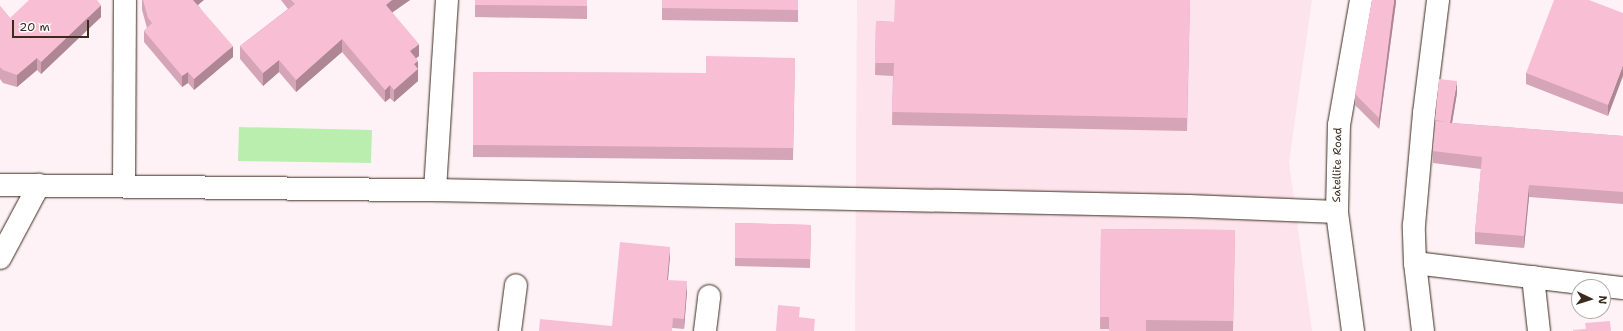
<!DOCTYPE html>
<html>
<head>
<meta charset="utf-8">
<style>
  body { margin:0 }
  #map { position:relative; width:1623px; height:331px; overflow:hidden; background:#fef2f6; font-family:"Shantell Sans",sans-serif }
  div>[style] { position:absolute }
  .built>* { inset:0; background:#fce3ec }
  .green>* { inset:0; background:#b9eeaf }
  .roads { filter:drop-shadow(0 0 1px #3b2a1e) drop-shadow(0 0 1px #3b2a1e) }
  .street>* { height:22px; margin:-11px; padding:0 11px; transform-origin:11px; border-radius:11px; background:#fff }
  .secondary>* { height:22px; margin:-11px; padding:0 11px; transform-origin:11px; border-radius:11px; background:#fff }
  .wall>* { inset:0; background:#d5a4b6 }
  .shaded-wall>* { inset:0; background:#ae8694 }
  .building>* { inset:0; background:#f8bfd4 }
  span { translate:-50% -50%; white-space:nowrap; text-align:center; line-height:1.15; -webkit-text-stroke:3px #fff; paint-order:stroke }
  .street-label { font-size:11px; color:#3b2a1e }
  .north { position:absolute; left:1571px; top:279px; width:40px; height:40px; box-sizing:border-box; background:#fff; border:1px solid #b1aaa5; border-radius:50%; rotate:94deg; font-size:11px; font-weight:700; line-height:16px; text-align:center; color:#3b2a1e }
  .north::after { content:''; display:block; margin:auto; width:14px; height:18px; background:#3b2a1e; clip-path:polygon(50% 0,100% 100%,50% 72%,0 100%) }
  .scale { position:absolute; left:12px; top:20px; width:77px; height:18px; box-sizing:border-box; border:2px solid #3b2a1e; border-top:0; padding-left:5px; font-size:12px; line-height:14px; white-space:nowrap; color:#3b2a1e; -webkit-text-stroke:3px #fff; paint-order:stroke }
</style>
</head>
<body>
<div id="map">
  <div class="built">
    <div style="clip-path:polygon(857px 0,1312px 0,1289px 162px,1312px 331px,855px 331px)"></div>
  </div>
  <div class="green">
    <div style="clip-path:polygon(239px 127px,372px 130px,371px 163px,238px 161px)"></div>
  </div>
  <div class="roads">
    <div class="street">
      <div style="left:124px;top:186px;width:186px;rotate:-89.7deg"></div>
      <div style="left:435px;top:190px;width:190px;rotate:-86.4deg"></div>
      <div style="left:0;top:258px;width:83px;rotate:-61.9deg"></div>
      <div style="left:1415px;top:263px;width:209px;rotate:6.9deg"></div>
      <div style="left:1533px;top:277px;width:54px;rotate:83.7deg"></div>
      <div style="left:510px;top:331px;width:46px;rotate:-82.6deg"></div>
      <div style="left:705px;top:331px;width:35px;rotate:-83deg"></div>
    </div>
    <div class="secondary">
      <div style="left:0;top:185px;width:435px;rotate:0.7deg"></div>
      <div style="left:435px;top:190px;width:754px;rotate:1.22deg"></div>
      <div style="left:1189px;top:206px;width:148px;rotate:2.3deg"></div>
      <div style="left:1353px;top:331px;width:120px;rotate:-97.7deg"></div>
      <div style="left:1337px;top:212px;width:87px;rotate:-88.7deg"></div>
      <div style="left:1339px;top:125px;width:127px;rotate:-80deg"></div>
      <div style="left:1423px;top:331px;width:68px;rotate:-96.7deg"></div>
      <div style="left:1415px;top:263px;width:38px;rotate:-92deg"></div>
      <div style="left:1414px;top:225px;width:112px;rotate:-84.9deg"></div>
      <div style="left:1424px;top:113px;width:114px;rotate:-82.9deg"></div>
    </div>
  </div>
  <div class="wall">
    <div style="clip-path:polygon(142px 0,198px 5px,233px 57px,194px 90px,188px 83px,182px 87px,144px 42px,144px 31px,147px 28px,142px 10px)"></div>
    <div style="clip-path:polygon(281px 0,410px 0,392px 12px,419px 56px,416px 58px,418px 61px,418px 81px,394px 102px,390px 98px,385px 102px,342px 52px,296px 92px,279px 72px,263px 86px,240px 59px,240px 46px,288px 9px)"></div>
    <div style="clip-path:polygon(475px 0,587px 0,587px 19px,475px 17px)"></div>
    <div style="clip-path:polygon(662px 0,798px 0,798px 22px,662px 20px)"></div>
    <div style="clip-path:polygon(1190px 0,1187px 131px,892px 125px,893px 76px,875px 75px,876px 21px,894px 22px)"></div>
    <div style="clip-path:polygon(1396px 0,1396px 2px,1379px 129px,1355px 105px,1355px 94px)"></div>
    <div style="clip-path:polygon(0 6px,10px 18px,101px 17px,41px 74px,37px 70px,17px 87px,3px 83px,0 79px)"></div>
    <div style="clip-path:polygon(1623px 13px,1608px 116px,1526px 84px,1526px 73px)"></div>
    <div style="clip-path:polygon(795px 58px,793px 160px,473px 157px,473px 72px,706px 73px)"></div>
    <div style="clip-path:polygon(1457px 93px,1452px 123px,1623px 136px,1623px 204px,1529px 197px,1524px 248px,1475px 244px,1475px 232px,1481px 169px,1433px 163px,1433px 151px,1435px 132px,1435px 120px)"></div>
    <div style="clip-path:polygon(735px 223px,811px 225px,810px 268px,735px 266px)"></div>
    <div style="clip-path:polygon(1101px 229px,1235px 230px,1233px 331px,1109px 331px,1109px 329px,1100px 329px)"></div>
    <div style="clip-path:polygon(670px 256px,668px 280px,687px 291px,684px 329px,673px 328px,612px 326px)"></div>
  </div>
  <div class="shaded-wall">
    <div style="clip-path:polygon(192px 0,204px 0,192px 10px)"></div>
    <div style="clip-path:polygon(392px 0,410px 0,386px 17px,386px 5px)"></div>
    <div style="clip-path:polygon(1394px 0,1396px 0,1396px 2px,1379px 129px,1379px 118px)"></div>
    <div style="clip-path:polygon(101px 5px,101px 17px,41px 74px,41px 62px)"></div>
    <div style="clip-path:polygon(342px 39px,342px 52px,296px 92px,296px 80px)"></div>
    <div style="clip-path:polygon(419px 44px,419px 56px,410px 63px,410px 51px)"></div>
    <div style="clip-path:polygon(233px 46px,233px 57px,194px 90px,194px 79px)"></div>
    <div style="clip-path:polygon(37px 58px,37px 70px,17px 87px,17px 75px)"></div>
    <div style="clip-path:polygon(279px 60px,279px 72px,263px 86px,263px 73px)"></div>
    <div style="clip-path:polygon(418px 61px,418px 81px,394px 102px,394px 90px,414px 64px)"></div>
    <div style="clip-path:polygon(1623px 65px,1623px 76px,1608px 116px,1608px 105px)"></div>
    <div style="clip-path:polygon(188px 72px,188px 83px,182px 87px,182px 76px)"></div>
    <div style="clip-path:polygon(1457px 81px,1457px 93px,1450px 135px,1450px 123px)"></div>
    <div style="clip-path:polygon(390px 85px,390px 98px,385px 102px,385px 90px)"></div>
    <div style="clip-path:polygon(1529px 185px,1529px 197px,1524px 248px,1524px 236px)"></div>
    <div style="clip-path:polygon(670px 247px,670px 256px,667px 289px,667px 280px)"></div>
    <div style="clip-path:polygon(687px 281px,687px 291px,684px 329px,684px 319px)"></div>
  </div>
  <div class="building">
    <div style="clip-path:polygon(29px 0,97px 0,101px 5px,41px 62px,37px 58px,17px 75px,3px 70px,0 67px,0 6px,10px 18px)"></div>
    <div style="clip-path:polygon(143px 0,193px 0,233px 46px,194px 79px,188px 72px,182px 76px,144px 31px,152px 23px,148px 18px)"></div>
    <div style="clip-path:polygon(291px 0,392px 0,386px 5px,419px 44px,410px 51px,418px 61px,414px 64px,418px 69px,394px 90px,390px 85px,385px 90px,342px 39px,296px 80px,279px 60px,263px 73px,240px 46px,295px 4px)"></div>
    <div style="clip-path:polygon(475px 0,587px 0,587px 6px,475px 5px)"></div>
    <div style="clip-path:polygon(662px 0,798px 0,798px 10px,662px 8px)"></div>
    <div style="clip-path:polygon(895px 0,1190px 0,1187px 118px,892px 112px,894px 63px,875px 63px,876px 21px,894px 22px)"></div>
    <div style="clip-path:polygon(1372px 0,1394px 0,1379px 118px,1355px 94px)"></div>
    <div style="clip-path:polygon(1554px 0,1589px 0,1623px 13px,1623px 65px,1608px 105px,1526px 73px)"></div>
    <div style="clip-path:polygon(706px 56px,795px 58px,793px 148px,473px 145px,473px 72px,706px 73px)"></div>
    <div style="clip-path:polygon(1439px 79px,1457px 81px,1450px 123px,1623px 136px,1623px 192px,1529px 185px,1524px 236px,1475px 232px,1482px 157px,1433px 151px,1436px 121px,1447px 122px,1435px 120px)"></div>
    <div style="clip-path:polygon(735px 223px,811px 225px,810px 259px,735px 258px)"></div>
    <div style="clip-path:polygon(1101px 229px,1235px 230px,1233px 321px,1146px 320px,1146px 331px,1109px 331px,1109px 317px,1100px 317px)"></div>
    <div style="clip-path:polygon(620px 242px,670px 247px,667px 280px,687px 281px,684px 319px,673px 318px,672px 331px,539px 331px,540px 319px,612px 326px)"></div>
    <div style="clip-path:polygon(778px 305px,800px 307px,799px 317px,815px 319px,814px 331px,776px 331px)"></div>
    <div style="clip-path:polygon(1610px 321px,1611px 331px,1573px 331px,1573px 330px,1586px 329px,1585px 323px)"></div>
  </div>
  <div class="street-label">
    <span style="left:1338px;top:165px;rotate:-89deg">Satellite Road</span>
  </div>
  <div class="north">N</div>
  <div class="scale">20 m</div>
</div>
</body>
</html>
